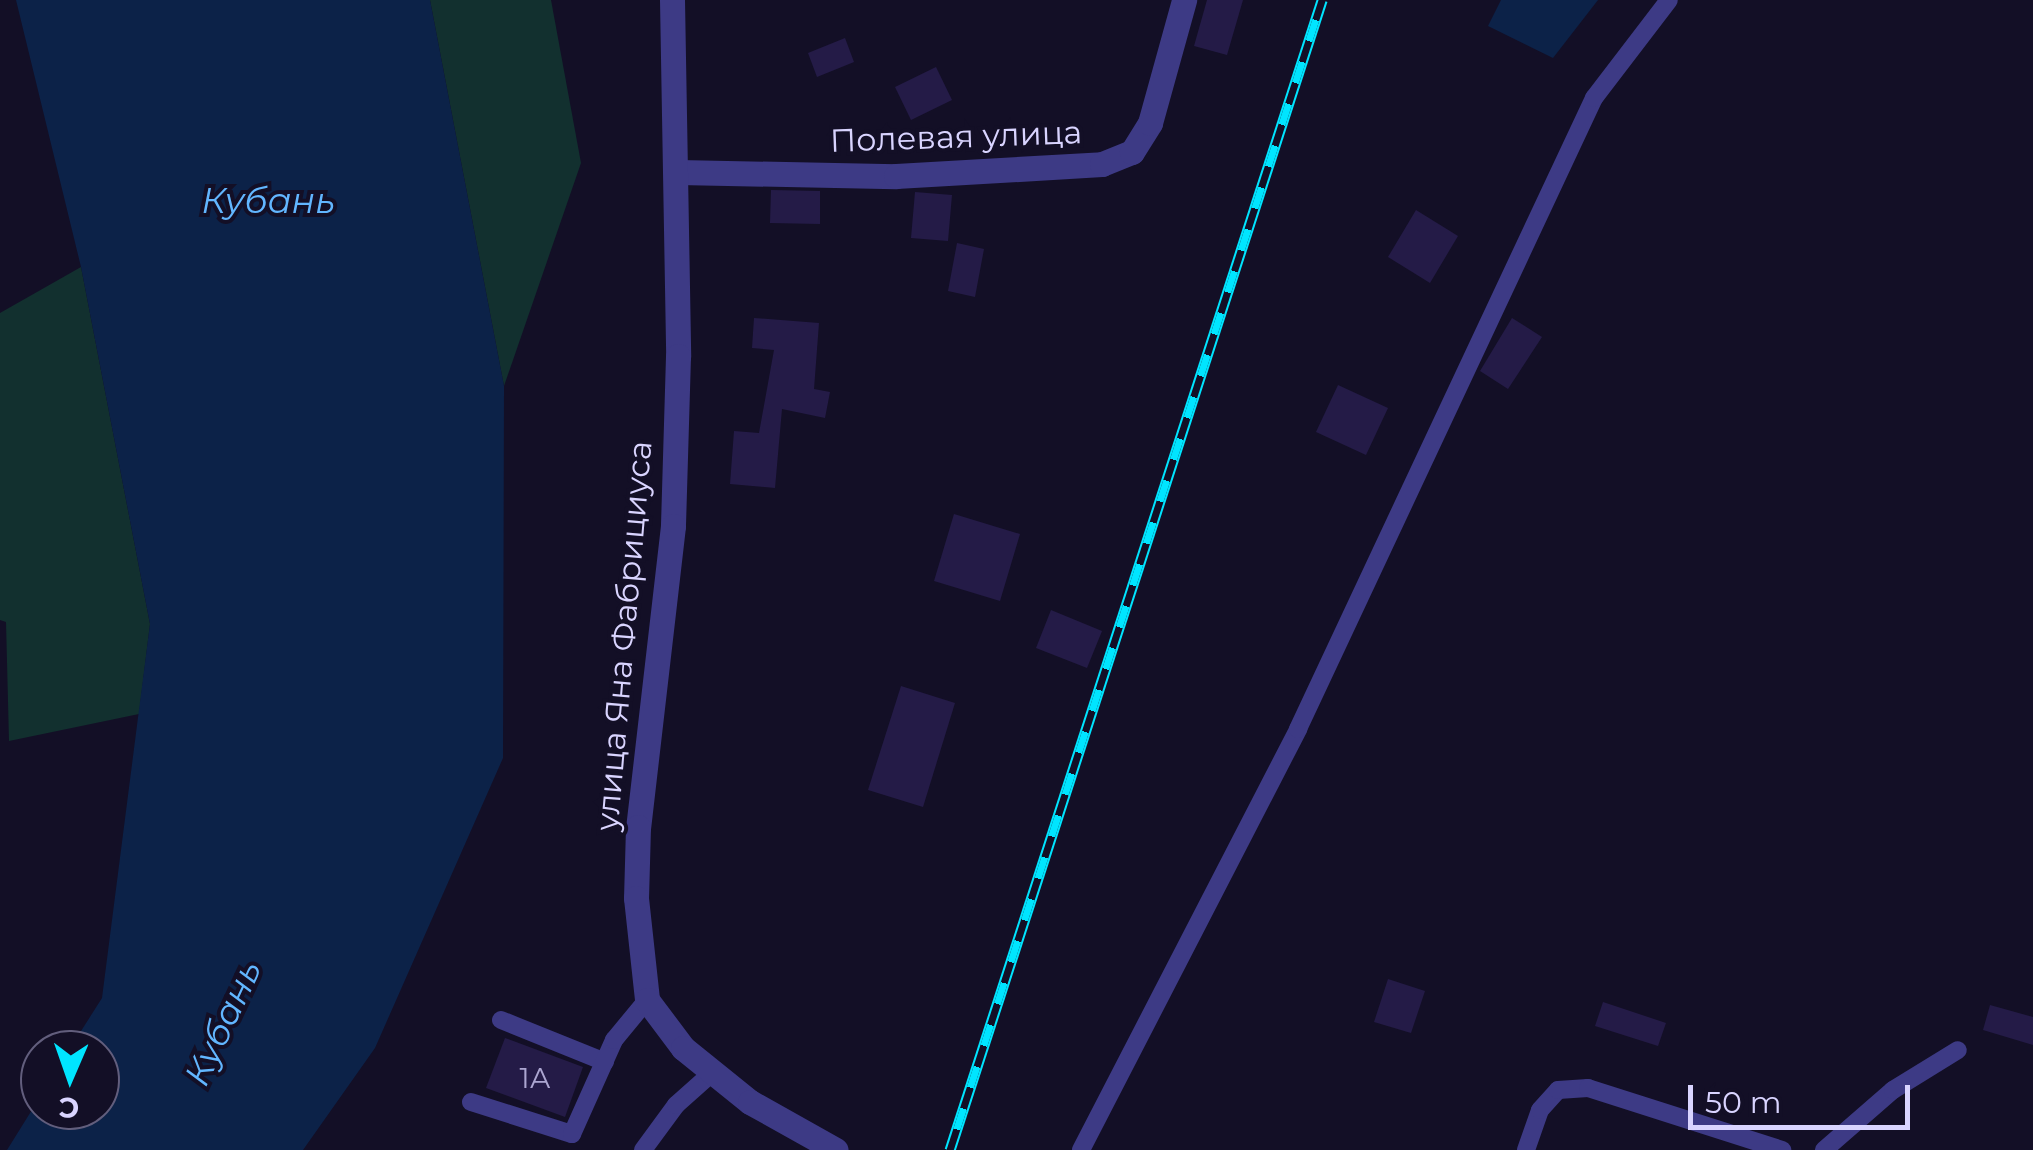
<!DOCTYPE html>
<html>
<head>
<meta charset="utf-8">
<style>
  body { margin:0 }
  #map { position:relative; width:2033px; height:1150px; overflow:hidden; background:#130f26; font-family:Montserrat,sans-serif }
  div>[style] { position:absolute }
  .green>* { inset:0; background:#12302f }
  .water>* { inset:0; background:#0c2248 }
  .building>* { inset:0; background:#241b47 }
  .service>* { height:18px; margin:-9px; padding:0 9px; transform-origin:9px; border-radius:9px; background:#3d3a85 }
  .minor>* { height:25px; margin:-12.5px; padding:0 12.5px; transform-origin:12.5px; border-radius:12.5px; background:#3d3a85 }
  .tertiary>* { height:25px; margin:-12.5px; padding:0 12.5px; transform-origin:12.5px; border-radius:12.5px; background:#3d3a85 }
  .rail>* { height:11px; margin-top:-5.5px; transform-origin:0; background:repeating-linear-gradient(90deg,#130f26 0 22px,#00e5ff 0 44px); box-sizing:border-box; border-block:2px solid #00e5ff }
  span { translate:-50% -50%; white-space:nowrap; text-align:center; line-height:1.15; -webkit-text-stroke:8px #130f26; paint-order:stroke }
  .number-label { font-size:28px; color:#aca6d1 }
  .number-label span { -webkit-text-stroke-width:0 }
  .street-label { font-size:32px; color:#d9d4ff }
  .water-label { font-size:35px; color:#62b6ff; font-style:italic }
  .north { position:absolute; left:20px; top:1030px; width:100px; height:100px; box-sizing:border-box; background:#130f26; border:2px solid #625e7d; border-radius:50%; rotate:182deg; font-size:28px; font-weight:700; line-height:40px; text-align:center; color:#d9d4ff }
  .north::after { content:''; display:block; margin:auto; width:35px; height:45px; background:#00e5ff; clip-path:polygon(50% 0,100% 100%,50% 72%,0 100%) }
  .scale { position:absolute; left:1688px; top:1085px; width:222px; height:45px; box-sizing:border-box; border:5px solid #d9d4ff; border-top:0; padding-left:12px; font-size:30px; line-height:35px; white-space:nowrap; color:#d9d4ff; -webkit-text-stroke:8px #130f26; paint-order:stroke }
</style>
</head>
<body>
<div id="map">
  <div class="green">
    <div style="clip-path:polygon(430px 0,551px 0,581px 163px,504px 386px)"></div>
    <div style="clip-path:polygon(81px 267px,150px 624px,139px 714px,9px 741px,6px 622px,0 620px,0 313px)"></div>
  </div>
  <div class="water">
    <div style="clip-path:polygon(16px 0,430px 0,504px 386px,503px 758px,375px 1048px,303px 1150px,7px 1150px,40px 1097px,40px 1110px,100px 1110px,100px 1050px,69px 1050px,102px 998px,150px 624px,81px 267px)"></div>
    <div style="clip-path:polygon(1501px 0,1598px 0,1553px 58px,1488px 26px)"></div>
  </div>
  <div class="building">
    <div style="clip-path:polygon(1207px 0,1243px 0,1227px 55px,1194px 46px)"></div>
    <div style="clip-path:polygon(845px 38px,854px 62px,817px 77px,808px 53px)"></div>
    <div style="clip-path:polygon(936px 67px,952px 100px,911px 120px,895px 87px)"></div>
    <div style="clip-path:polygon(771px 190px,820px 191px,820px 224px,770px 223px)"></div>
    <div style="clip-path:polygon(915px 192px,952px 195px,948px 241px,911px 238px)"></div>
    <div style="clip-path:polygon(1416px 210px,1458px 236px,1430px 283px,1388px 257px)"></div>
    <div style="clip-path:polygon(957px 243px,984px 249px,975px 297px,948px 291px)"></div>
    <div style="clip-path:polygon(754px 318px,819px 323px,814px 389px,830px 392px,825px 418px,782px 409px,775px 488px,730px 484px,734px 431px,759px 433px,774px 350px,752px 348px)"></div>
    <div style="clip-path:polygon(1512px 318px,1542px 337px,1508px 389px,1480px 371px)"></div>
    <div style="clip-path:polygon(1338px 385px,1388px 408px,1366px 455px,1316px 432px)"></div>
    <div style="clip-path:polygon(954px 514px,1020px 534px,1000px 601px,934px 581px)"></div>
    <div style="clip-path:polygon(1051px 610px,1102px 631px,1087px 668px,1036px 648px)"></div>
    <div style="clip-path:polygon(901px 686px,955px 703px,923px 807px,868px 790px)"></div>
    <div style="clip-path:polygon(1388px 979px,1425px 991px,1411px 1033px,1374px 1022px)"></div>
    <div style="clip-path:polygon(1603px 1002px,1666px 1023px,1658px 1046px,1595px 1026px)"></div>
    <div style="clip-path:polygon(1990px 1005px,2033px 1017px,2033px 1045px,1983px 1030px)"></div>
    <div style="clip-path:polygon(505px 1038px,583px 1067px,565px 1117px,486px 1088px)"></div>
  </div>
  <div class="service">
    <div style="left:501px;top:1020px;width:112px;rotate:22deg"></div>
    <div style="left:471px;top:1102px;width:106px;rotate:17.6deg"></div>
    <div style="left:572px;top:1134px;width:103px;rotate:-65.9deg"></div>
    <div style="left:614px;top:1040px;width:52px;rotate:-50.5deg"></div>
    <div style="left:643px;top:1150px;width:56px;rotate:-53.7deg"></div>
    <div style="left:676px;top:1105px;width:50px;rotate:-41.7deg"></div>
    <div style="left:1081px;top:1150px;width:474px;rotate:-62.7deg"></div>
    <div style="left:1298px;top:729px;width:697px;rotate:-64.87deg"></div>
    <div style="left:1594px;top:98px;width:123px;rotate:-52.6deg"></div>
    <div style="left:1526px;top:1150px;width:42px;rotate:-70.7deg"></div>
    <div style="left:1540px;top:1110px;width:27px;rotate:-48deg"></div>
    <div style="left:1558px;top:1090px;width:30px;rotate:-4deg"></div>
    <div style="left:1588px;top:1088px;width:204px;rotate:17.7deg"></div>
    <div style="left:1824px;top:1150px;width:91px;rotate:-41deg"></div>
    <div style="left:1893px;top:1090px;width:76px;rotate:-31.6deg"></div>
  </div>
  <div class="minor">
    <div style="left:678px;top:172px;width:218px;rotate:1.1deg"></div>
    <div style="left:896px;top:176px;width:206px;rotate:-3.3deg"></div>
    <div style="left:1102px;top:164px;width:32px;rotate:-22deg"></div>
    <div style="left:1132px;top:152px;width:34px;rotate:-58deg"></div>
    <div style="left:1150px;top:123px;width:128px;rotate:-74.5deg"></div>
  </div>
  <div class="tertiary">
    <div style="left:672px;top:0;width:356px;rotate:89deg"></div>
    <div style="left:678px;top:356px;width:170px;rotate:91.7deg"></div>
    <div style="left:673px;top:526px;width:303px;rotate:96.6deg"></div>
    <div style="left:638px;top:827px;width:71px;rotate:91.6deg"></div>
    <div style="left:636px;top:898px;width:103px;rotate:83.8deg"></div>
    <div style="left:647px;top:1000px;width:60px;rotate:53.1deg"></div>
    <div style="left:683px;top:1048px;width:86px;rotate:38.9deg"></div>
    <div style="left:750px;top:1102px;width:98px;rotate:29.2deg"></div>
  </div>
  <div class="rail">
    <div style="left:950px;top:1150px;width:1209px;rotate:-72.07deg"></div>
  </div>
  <div class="number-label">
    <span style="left:535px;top:1078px">1А</span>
  </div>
  <div class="street-label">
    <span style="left:956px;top:137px;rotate:-2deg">Полевая улица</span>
    <span style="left:624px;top:636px;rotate:-85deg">улица Яна Фабрициуса</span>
  </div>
  <div class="water-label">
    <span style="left:268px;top:201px">Кубань</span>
    <span style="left:223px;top:1023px;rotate:-65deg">Кубань</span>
  </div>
  <div class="north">С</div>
  <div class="scale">50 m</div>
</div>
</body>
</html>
